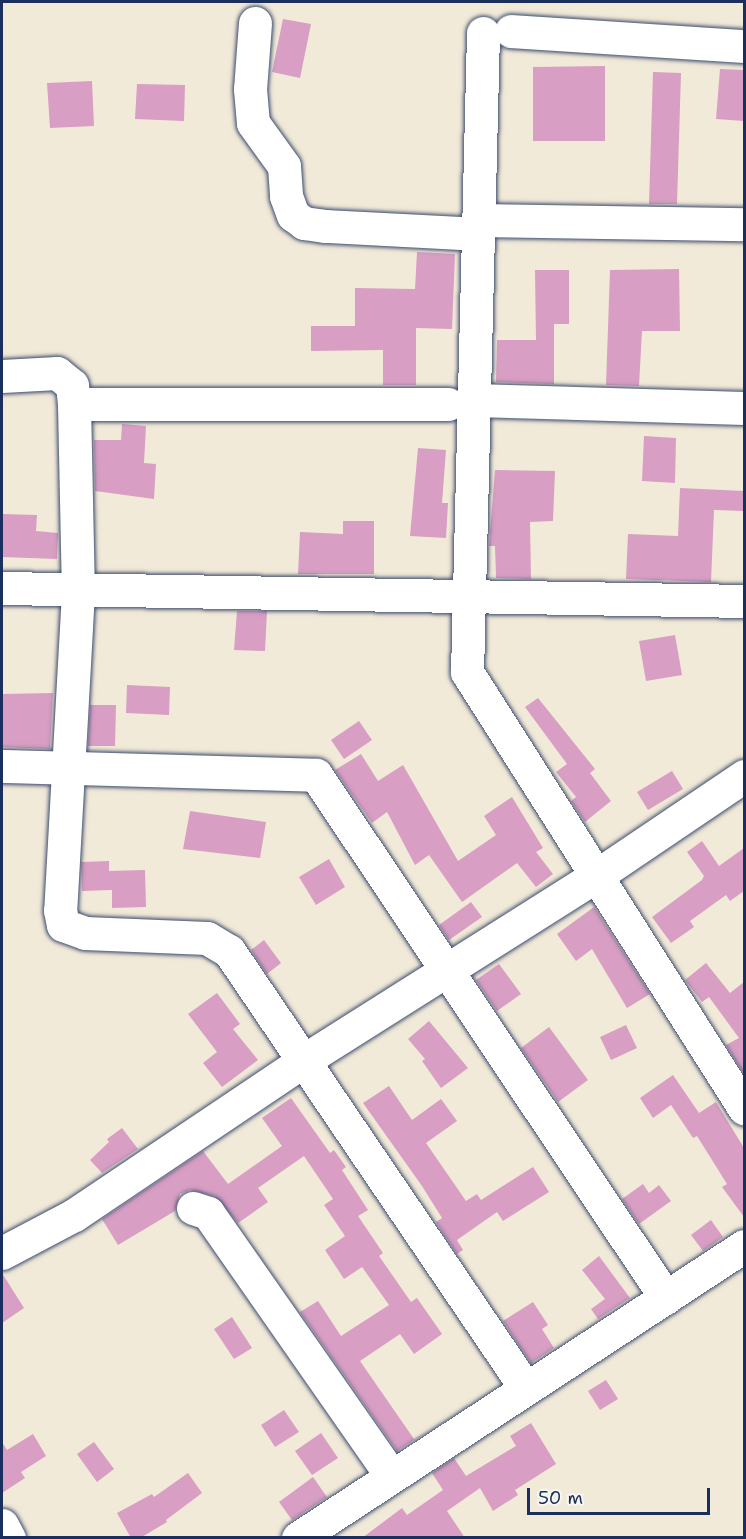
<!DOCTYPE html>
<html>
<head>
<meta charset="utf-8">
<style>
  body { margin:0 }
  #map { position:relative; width:746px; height:1539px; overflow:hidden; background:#f2ead8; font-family:"Shantell Sans",sans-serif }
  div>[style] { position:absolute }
  .building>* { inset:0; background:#d89ec3 }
  .roads { filter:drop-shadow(0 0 2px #3b4b70) drop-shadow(0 0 2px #3b4b70) }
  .minor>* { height:33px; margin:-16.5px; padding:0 16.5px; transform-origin:16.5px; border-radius:16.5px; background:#fff }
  span { translate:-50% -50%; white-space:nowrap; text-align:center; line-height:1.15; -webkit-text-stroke:4.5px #f6f6f2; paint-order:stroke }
  .frame { position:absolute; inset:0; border:3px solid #1b2f5e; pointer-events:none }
  .scale { position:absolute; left:527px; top:1488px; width:183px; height:27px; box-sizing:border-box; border:3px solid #1b2f5e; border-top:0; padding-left:8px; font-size:18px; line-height:21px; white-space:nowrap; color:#1b2f5e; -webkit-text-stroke:4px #f6f6f2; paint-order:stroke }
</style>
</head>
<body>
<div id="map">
  <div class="building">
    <div style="clip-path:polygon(283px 19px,311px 24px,300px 78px,272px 72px)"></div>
    <div style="clip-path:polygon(605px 66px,605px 141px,533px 141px,533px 67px)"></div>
    <div style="clip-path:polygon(720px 69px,744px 70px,744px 121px,716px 119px)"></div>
    <div style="clip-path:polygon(653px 72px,681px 73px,677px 204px,649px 204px)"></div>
    <div style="clip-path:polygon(92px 81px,94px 126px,50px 128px,47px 83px)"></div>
    <div style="clip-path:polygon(137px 84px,185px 85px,184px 121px,135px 119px)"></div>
    <div style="clip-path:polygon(417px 252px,455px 254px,452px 329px,416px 328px,416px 385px,383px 385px,383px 350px,311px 351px,311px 326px,355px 326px,355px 288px,415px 289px)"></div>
    <div style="clip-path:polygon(679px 269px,680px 331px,642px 331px,639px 386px,606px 385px,610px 270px)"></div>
    <div style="clip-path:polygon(535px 270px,569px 270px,569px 324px,554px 324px,554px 384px,496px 382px,497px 340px,536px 340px)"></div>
    <div style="clip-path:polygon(122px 424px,146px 426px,144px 463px,156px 464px,154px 499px,95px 491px,94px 440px,121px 440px)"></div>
    <div style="clip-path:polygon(644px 436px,676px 438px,675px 483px,642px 481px)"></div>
    <div style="clip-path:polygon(418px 448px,446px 450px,442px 503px,448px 503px,446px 538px,410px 536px)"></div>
    <div style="clip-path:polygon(495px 470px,555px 471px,553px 521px,530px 522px,531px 579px,496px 578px,495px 546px,489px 546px)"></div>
    <div style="clip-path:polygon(680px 488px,744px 491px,744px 511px,714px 510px,711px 582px,626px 579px,628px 534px,678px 536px)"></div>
    <div style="clip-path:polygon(2px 514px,37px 515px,36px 531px,58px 533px,57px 559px,2px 557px)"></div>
    <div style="clip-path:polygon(343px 521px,374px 521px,374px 574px,298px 574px,300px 532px,343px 534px)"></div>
    <div style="clip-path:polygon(237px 611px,267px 611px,265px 651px,234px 650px)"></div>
    <div style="clip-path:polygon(675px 635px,682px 675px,646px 681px,639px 641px)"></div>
    <div style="clip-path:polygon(127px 685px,170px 687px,169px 715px,126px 713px)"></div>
    <div style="clip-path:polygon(53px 693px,50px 749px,2px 747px,2px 694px)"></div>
    <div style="clip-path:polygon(538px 698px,595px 769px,590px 773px,611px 801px,585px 822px,571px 801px,576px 797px,556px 772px,567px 764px,525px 707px)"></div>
    <div style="clip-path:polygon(90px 705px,116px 705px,115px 746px,88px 746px)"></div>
    <div style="clip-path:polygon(359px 721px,372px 740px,344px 759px,331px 740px)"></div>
    <div style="clip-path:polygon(361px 754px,378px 781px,403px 765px,458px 861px,496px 835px,484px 816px,512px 797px,543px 848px,536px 852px,553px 874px,536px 887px,517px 863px,462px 902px,429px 855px,415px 865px,387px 812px,372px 823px,351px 793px,335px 770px)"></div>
    <div style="clip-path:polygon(672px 771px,683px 789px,648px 810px,637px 792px)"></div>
    <div style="clip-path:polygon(190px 811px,266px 822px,260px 858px,183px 849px)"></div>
    <div style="clip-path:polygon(702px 841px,719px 866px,744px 848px,744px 891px,730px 901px,726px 895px,690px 921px,694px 927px,671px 943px,652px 917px,702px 880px,704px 876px,687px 852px)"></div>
    <div style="clip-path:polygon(329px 859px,345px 887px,316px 905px,299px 877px)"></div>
    <div style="clip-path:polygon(109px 861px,109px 871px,145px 870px,146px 907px,112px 908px,112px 890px,82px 891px,81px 862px)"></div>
    <div style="clip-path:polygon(471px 902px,482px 917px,449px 940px,439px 925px)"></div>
    <div style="clip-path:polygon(594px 907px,650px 994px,627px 1008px,592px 949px,576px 961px,557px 934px)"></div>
    <div style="clip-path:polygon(264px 940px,281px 963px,267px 974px,251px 950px)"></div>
    <div style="clip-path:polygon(706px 963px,730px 993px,744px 982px,744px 1074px,726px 1045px,739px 1038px,709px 997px,702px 1002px,685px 980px)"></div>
    <div style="clip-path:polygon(499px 964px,521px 994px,497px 1011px,476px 980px)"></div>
    <div style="clip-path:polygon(217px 993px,240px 1024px,233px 1029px,258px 1060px,222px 1087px,203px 1063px,217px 1052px,188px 1014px)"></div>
    <div style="clip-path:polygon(429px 1021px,468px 1068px,441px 1088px,422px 1061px,425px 1059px,408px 1039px)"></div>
    <div style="clip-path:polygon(626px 1025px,637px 1048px,611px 1060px,600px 1037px)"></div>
    <div style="clip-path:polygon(549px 1027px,588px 1080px,558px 1102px,521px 1048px)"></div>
    <div style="clip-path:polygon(673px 1075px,699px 1113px,716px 1102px,744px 1148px,744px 1217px,722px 1187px,727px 1184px,697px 1136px,693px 1138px,671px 1105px,653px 1118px,640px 1098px)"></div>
    <div style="clip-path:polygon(389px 1086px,412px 1120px,441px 1099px,457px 1121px,426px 1143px,466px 1201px,477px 1194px,481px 1200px,533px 1167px,549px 1192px,503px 1221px,497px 1212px,457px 1240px,463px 1250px,457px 1254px,436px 1222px,442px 1218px,422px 1186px,363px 1103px)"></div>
    <div style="clip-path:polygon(291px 1098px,330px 1153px,334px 1150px,346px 1167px,342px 1170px,368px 1210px,358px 1216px,383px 1253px,379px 1256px,411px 1302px,417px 1298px,442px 1334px,414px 1354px,400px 1334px,360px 1361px,414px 1439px,428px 1431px,397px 1451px,300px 1312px,318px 1301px,341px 1336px,389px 1305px,362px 1267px,344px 1279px,325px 1250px,345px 1236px,324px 1205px,333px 1199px,304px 1156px,258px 1188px,268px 1202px,238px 1223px,215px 1196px,190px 1190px,180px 1194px,175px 1211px,118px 1245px,102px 1219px,203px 1151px,228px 1184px,282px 1146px,262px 1118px)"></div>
    <div style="clip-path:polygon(122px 1128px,138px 1149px,102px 1173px,90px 1160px,109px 1142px,107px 1139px)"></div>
    <div style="clip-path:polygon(643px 1184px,649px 1193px,659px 1185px,671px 1201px,639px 1224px,622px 1199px)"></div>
    <div style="clip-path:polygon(711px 1220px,723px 1237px,703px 1251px,691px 1235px)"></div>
    <div style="clip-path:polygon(599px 1256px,630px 1298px,598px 1319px,591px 1309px,605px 1299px,582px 1270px)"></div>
    <div style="clip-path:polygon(2px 1273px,24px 1308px,2px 1323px)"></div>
    <div style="clip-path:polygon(533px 1302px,548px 1325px,542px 1329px,554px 1348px,531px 1363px,503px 1321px)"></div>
    <div style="clip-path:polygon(232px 1317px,252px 1348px,234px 1359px,214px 1329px)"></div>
    <div style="clip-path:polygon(606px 1380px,618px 1399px,600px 1410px,588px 1391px)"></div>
    <div style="clip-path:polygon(284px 1410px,299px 1432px,275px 1447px,261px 1425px)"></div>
    <div style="clip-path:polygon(531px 1423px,556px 1464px,515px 1490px,518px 1495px,493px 1511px,480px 1488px,447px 1511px,465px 1538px,362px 1538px,402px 1508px,407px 1515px,443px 1490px,432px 1473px,454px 1458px,466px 1476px,516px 1446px,510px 1436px)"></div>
    <div style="clip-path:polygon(321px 1433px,338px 1458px,312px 1475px,295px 1451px)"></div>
    <div style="clip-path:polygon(33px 1434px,46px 1456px,21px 1472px,25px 1478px,2px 1493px,2px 1442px,7px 1450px)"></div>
    <div style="clip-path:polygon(94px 1442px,114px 1469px,97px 1482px,77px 1454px)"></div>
    <div style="clip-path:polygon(188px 1473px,202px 1493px,166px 1520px,167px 1522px,140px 1538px,131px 1538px,117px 1513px,152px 1494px,154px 1497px)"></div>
    <div style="clip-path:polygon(313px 1477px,327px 1497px,292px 1520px,279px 1502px)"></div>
  </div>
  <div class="roads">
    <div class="minor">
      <div style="left:255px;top:23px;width:66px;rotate:94.3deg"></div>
      <div style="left:250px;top:89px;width:34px;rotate:85deg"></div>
      <div style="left:253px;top:123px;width:53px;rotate:54.2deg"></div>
      <div style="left:284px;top:166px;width:30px;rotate:86deg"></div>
      <div style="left:286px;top:196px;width:20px;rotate:70deg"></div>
      <div style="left:293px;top:215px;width:14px;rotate:36deg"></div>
      <div style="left:304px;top:223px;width:22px;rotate:8deg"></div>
      <div style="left:326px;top:226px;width:152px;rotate:3deg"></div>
      <div style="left:511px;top:31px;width:233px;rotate:3.7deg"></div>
      <div style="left:483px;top:33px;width:639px;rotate:91.43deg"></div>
      <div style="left:467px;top:672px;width:517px;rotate:57.57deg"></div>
      <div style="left:479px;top:220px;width:265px;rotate:0.9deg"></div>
      <div style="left:2px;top:376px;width:55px;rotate:-3.1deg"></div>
      <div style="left:57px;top:373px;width:19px;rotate:39deg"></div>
      <div style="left:72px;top:385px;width:19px;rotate:84deg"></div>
      <div style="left:74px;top:404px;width:188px;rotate:88.8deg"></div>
      <div style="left:78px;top:592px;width:319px;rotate:93.2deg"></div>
      <div style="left:60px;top:910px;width:15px;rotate:79deg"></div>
      <div style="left:63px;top:925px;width:23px;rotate:20deg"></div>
      <div style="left:85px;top:933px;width:122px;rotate:2.3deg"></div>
      <div style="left:207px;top:938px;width:26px;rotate:31deg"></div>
      <div style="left:229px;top:951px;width:527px;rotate:55.83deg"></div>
      <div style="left:474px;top:400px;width:270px;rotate:1.7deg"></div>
      <div style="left:74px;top:404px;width:374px"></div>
      <div style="left:2px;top:588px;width:742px;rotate:1deg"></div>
      <div style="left:2px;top:766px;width:314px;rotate:1.6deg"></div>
      <div style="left:316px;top:775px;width:629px;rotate:56.21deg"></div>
      <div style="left:193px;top:1208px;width:16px;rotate:18deg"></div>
      <div style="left:208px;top:1213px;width:318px;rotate:55.1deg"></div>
      <div style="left:2px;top:1253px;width:81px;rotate:-27.8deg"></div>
      <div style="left:74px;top:1215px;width:276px;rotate:-33.9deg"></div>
      <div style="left:303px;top:1061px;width:347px;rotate:-32.3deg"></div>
      <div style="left:596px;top:876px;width:179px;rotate:-34deg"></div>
      <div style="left:2px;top:1525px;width:15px;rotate:62deg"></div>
      <div style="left:298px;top:1538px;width:533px;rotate:-33.21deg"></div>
    </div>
  </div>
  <div class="frame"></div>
  <div class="scale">50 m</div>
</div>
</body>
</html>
